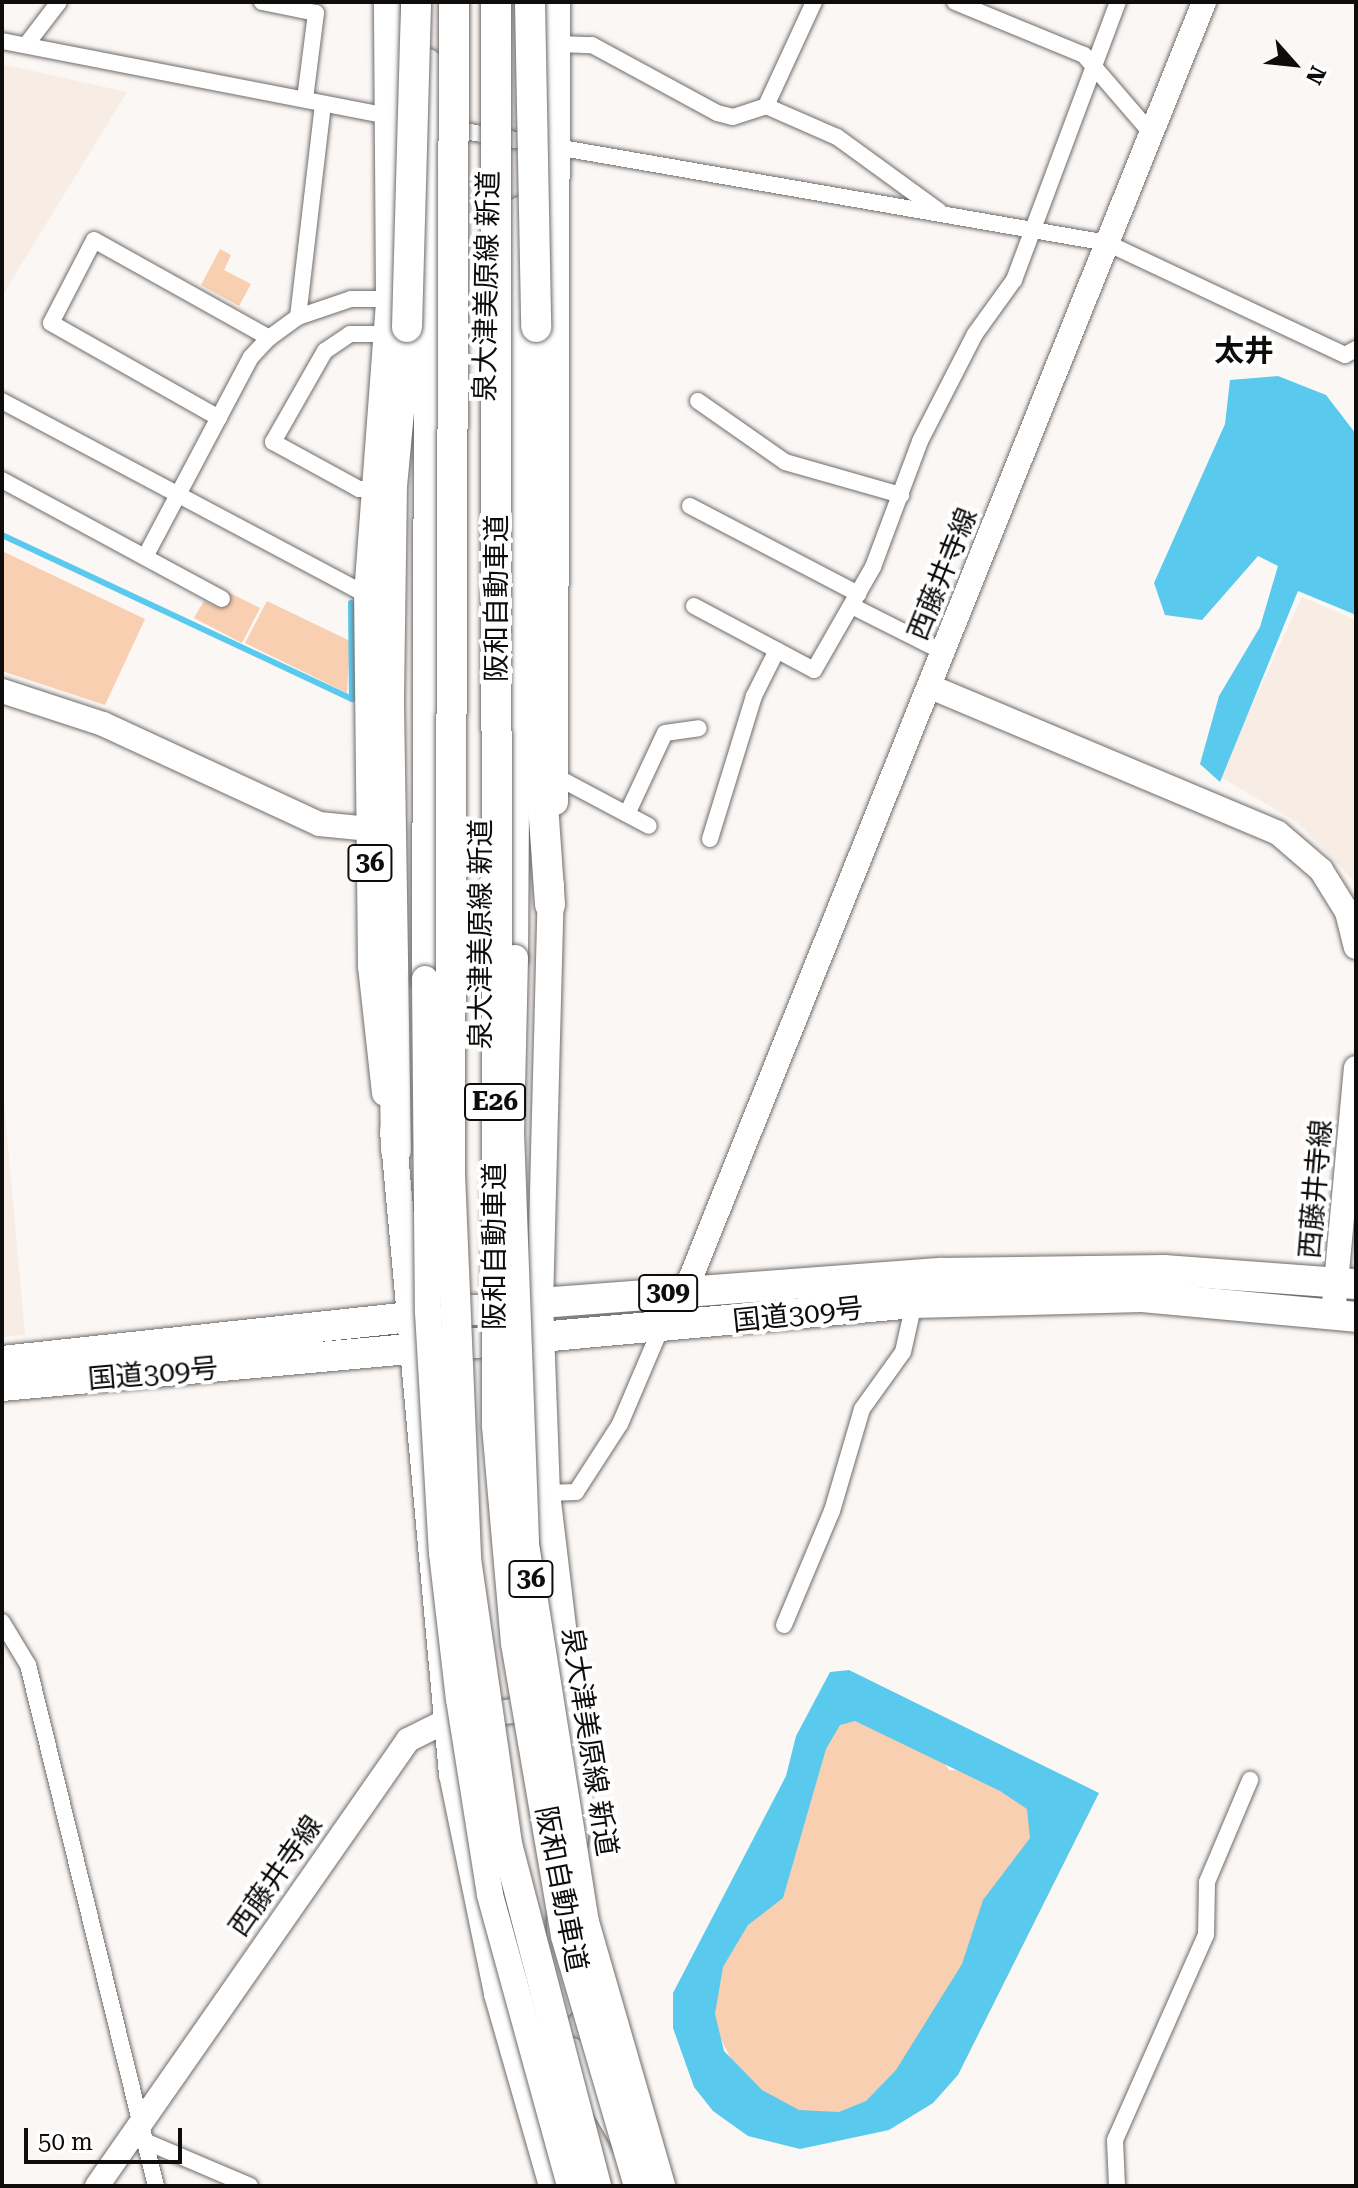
<!DOCTYPE html>
<html>
<head>
<meta charset="utf-8">
<style>
  body { margin:0 }
  #map { position:relative; width:1358px; height:2188px; overflow:hidden; background:#faf7f5; font-family:"Roboto Serif","Noto Sans JP",serif }
  div>[style] { position:absolute }
  .built>* { inset:0; background:#f7ede5 }
  .green>* { inset:0; background:#f8cfb0 }
  .water>* { inset:0; background:#59caee }
  .stream>* { height:6px; margin:-3px; padding:0 3px; transform-origin:3px; border-radius:3px; background:#59caee }
  .roads { filter:drop-shadow(0 0 2px #6f6c6a) drop-shadow(0 0 2px #6f6c6a) }
  .street>* { height:16px; margin:-8px; padding:0 8px; transform-origin:8px; border-radius:8px; background:#fff }
  .secondary>* { height:24px; margin:-12px; padding:0 12px; transform-origin:12px; border-radius:12px; background:#fff }
  .primary>* { height:26px; margin:-13px; padding:0 13px; transform-origin:13px; border-radius:13px; background:#fff }
  .highway>* { height:30px; margin:-15px; padding:0 15px; transform-origin:15px; border-radius:15px; background:#fff }
  .bridges { filter:drop-shadow(0 0 2px #6f6c6a) drop-shadow(0 0 2px #6f6c6a) }
  .primary-bridge>* { height:26px; margin:-13px; padding:0 13px; transform-origin:13px; border-radius:13px; background:#fff }
  .highway-bridge>* { height:30px; margin:-15px; padding:0 15px; transform-origin:15px; border-radius:15px; background:#fff }
  span { translate:-50% -50%; white-space:nowrap; text-align:center; line-height:1.15; -webkit-text-stroke:8px #fff; paint-order:stroke }
  .shield-label span { padding:2px 6px; background:#fff; border:2px solid; border-radius:6px; -webkit-text-stroke-width:0 }
  .shield-label { font-size:26px; color:#0e0d0c; font-weight:700 }
  .street-label { font-size:28px; color:#0e0d0c }
  .neighbourhood-label { font-size:30px; color:#0e0d0c; font-weight:700 }
  .frame { position:absolute; inset:0; border:4px solid #0e0d0c; pointer-events:none }
  .north { position:absolute; left:1254px; top:24px; width:80px; height:80px; -webkit-text-stroke:6px #fff; paint-order:stroke; rotate:117deg; font-size:22px; font-weight:700; line-height:32px; text-align:center; color:#0e0d0c }
  .north::after { content:''; display:block; margin:auto; width:28px; height:36px; background:#0e0d0c; clip-path:polygon(50% 0,100% 100%,50% 72%,0 100%) }
  .scale { position:absolute; left:24px; top:2128px; width:158px; height:36px; box-sizing:border-box; border:4px solid #0e0d0c; border-top:0; padding-left:10px; font-size:24px; line-height:28px; white-space:nowrap; color:#0e0d0c; -webkit-text-stroke:6px #fff; paint-order:stroke }
</style>
</head>
<body>
<div id="map">
  <div class="built">
    <div style="clip-path:polygon(2px 64px,127px 92px,2px 296px)"></div>
    <div style="clip-path:polygon(1302px 597px,1356px 620px,1356px 883px,1298px 823px,1219px 776px)"></div>
    <div style="clip-path:polygon(2px 1079px,25px 1335px,2px 1337px)"></div>
  </div>
  <div class="green">
    <div style="clip-path:polygon(220px 249px,231px 255px,224px 270px,251px 284px,239px 306px,201px 285px)"></div>
    <div style="clip-path:polygon(2px 551px,145px 619px,105px 705px,2px 671px)"></div>
    <div style="clip-path:polygon(226px 591px,260px 608px,242px 643px,194px 618px,204px 601px,217px 607px)"></div>
    <div style="clip-path:polygon(267px 601px,350px 641px,347px 693px,245px 643px)"></div>
    <div style="clip-path:polygon(869px 1712px,934px 1747px,949px 1770px,988px 1772px,1045px 1813px,987px 1945px,901px 2082px,851px 2117px,800px 2120px,742px 2080px,711px 2020px,724px 1954px,793px 1834px,830px 1724px)"></div>
  </div>
  <div class="water">
    <div style="clip-path:polygon(1278px 376px,1326px 395px,1356px 434px,1356px 615px,1298px 591px,1220px 782px,1200px 764px,1219px 696px,1260px 627px,1278px 566px,1258px 556px,1202px 620px,1165px 615px,1154px 583px,1225px 424px,1230px 380px)"></div>
    <div style="clip-path:polygon(evenodd,849px 1670px,1099px 1793px,958px 2075px,933px 2103px,889px 2130px,800px 2149px,748px 2136px,713px 2111px,694px 2087px,673px 2028px,673px 1993px,786px 1776px,796px 1736px,830px 1672px,849px 1670px,855px 1721px,1000px 1791px,1027px 1809px,1030px 1838px,983px 1900px,962px 1964px,896px 2070px,866px 2101px,839px 2112px,799px 2110px,762px 2090px,724px 2051px,715px 2014px,723px 1967px,748px 1925px,783px 1898px,826px 1749px,840px 1725px,855px 1721px)"></div>
  </div>
  <div class="stream">
    <div style="left:2px;top:535px;width:387px;rotate:25.1deg"></div>
    <div style="left:352px;top:699px;width:96px;rotate:-90.6deg"></div>
  </div>
  <div class="roads">
    <div class="street">
      <div style="left:262px;top:2px;width:55px;rotate:11.5deg"></div>
      <div style="left:316px;top:13px;width:87px;rotate:97.3deg"></div>
      <div style="left:814px;top:2px;width:115px;rotate:114.8deg"></div>
      <div style="left:766px;top:106px;width:77px;rotate:23.6deg"></div>
      <div style="left:837px;top:137px;width:126px;rotate:36deg"></div>
      <div style="left:955px;top:2px;width:139px;rotate:22.3deg"></div>
      <div style="left:1084px;top:55px;width:103px;rotate:49.3deg"></div>
      <div style="left:2px;top:41px;width:398px;rotate:11deg"></div>
      <div style="left:558px;top:44px;width:34px;rotate:2deg"></div>
      <div style="left:592px;top:45px;width:142px;rotate:28.5deg"></div>
      <div style="left:717px;top:113px;width:16px;rotate:14deg"></div>
      <div style="left:733px;top:117px;width:35px;rotate:-18deg"></div>
      <div style="left:26px;top:45px;width:54px;rotate:-52.5deg"></div>
      <div style="left:447px;top:128px;width:670px;rotate:9.88deg"></div>
      <div style="left:1107px;top:243px;width:263px;rotate:25.2deg"></div>
      <div style="left:1345px;top:355px;width:13px;rotate:-29deg"></div>
      <div style="left:298px;top:317px;width:214px;rotate:-83.3deg"></div>
      <div style="left:2px;top:401px;width:413px;rotate:28deg"></div>
      <div style="left:698px;top:401px;width:106px;rotate:35deg"></div>
      <div style="left:785px;top:462px;width:121px;rotate:15.9deg"></div>
      <div style="left:219px;top:418px;width:193px;rotate:-150.5deg"></div>
      <div style="left:51px;top:323px;width:93px;rotate:-62.6deg"></div>
      <div style="left:94px;top:240px;width:201px;rotate:29.2deg"></div>
      <div style="left:2px;top:480px;width:250px;rotate:28.4deg"></div>
      <div style="left:373px;top:489px;width:14px;rotate:180deg"></div>
      <div style="left:359px;top:489px;width:98px;rotate:-151.3deg"></div>
      <div style="left:273px;top:442px;width:105px;rotate:-60.3deg"></div>
      <div style="left:325px;top:351px;width:30px;rotate:-34deg"></div>
      <div style="left:350px;top:334px;width:38px"></div>
      <div style="left:690px;top:506px;width:190px;rotate:27.6deg"></div>
      <div style="left:145px;top:557px;width:226px;rotate:-62.1deg"></div>
      <div style="left:251px;top:357px;width:26px;rotate:-47deg"></div>
      <div style="left:269px;top:338px;width:36px;rotate:-36deg"></div>
      <div style="left:298px;top:317px;width:56px;rotate:-18.8deg"></div>
      <div style="left:351px;top:299px;width:38px"></div>
      <div style="left:694px;top:606px;width:136px;rotate:28.1deg"></div>
      <div style="left:814px;top:670px;width:119px;rotate:-60.2deg"></div>
      <div style="left:873px;top:567px;width:134px;rotate:-69.5deg"></div>
      <div style="left:920px;top:441px;width:120px;rotate:-62.8deg"></div>
      <div style="left:975px;top:334px;width:67px;rotate:-54.2deg"></div>
      <div style="left:1014px;top:280px;width:297px;rotate:-69.5deg"></div>
      <div style="left:852px;top:606px;width:104px;rotate:26.8deg"></div>
      <div style="left:555px;top:776px;width:106px;rotate:28deg"></div>
      <div style="left:627px;top:814px;width:89px;rotate:-64.9deg"></div>
      <div style="left:665px;top:733px;width:34px;rotate:-8deg"></div>
      <div style="left:710px;top:839px;width:150px;rotate:-72.9deg"></div>
      <div style="left:754px;top:696px;width:51px;rotate:-63.4deg"></div>
      <div style="left:547px;top:1493px;width:29px;rotate:-2deg"></div>
      <div style="left:576px;top:1492px;width:81px;rotate:-57.1deg"></div>
      <div style="left:620px;top:1424px;width:102px;rotate:-66.9deg"></div>
      <div style="left:2px;top:1622px;width:50px;rotate:58.8deg"></div>
      <div style="left:28px;top:1665px;width:536px;rotate:76.2deg"></div>
      <div style="left:784px;top:1625px;width:124px;rotate:-67.2deg"></div>
      <div style="left:832px;top:1511px;width:106px;rotate:-73.6deg"></div>
      <div style="left:862px;top:1409px;width:70px;rotate:-54.3deg"></div>
      <div style="left:903px;top:1352px;width:50px;rotate:-77.3deg"></div>
      <div style="left:147px;top:2142px;width:112px;rotate:23.1deg"></div>
      <div style="left:1117px;top:2186px;width:46px;rotate:-92.5deg"></div>
      <div style="left:1115px;top:2140px;width:224px;rotate:-66.1deg"></div>
      <div style="left:1206px;top:1935px;width:53px;rotate:-88.9deg"></div>
      <div style="left:1207px;top:1882px;width:111px;rotate:-67.1deg"></div>
    </div>
    <div class="secondary">
      <div style="left:931px;top:687px;width:376px;rotate:22.8deg"></div>
      <div style="left:1278px;top:833px;width:57px;rotate:40.7deg"></div>
      <div style="left:1321px;top:870px;width:49px;rotate:58.2deg"></div>
      <div style="left:1347px;top:912px;width:36px;rotate:76deg"></div>
      <div style="left:2px;top:691px;width:106px;rotate:18.1deg"></div>
      <div style="left:103px;top:724px;width:238px;rotate:24.8deg"></div>
      <div style="left:319px;top:824px;width:51px;rotate:5.6deg"></div>
      <div style="left:685px;top:1292px;width:1390px;rotate:-68.08deg"></div>
      <div style="left:1333px;top:1315px;width:248px;rotate:-84.7deg"></div>
      <div style="left:97px;top:2186px;width:544px;rotate:-55.11deg"></div>
      <div style="left:408px;top:1740px;width:42px;rotate:-26.6deg"></div>
      <div style="left:446px;top:1721px;width:99px;rotate:-8.7deg"></div>
    </div>
    <div class="primary">
      <div style="left:555px;top:802px;width:800px;rotate:-89.86deg"></div>
      <div style="left:551px;top:885px;width:418px;rotate:91.5deg"></div>
      <div style="left:540px;top:1303px;width:190px;rotate:87.9deg"></div>
      <div style="left:547px;top:1493px;width:272px;rotate:83.2deg"></div>
      <div style="left:579px;top:1763px;width:77px;rotate:93deg"></div>
      <div style="left:515px;top:958px;width:748px;rotate:-89.62deg"></div>
      <div style="left:425px;top:979px;width:917px;rotate:-89.81deg"></div>
      <div style="left:385px;top:1093px;width:128px;rotate:-96.3deg"></div>
      <div style="left:371px;top:966px;width:371px;rotate:-90.6deg"></div>
      <div style="left:367px;top:595px;width:297px;rotate:-85.7deg"></div>
      <div style="left:389px;top:299px;width:297px;rotate:-90.4deg"></div>
      <div style="left:393px;top:1131px;width:646px;rotate:84.76deg"></div>
      <div style="left:452px;top:1774px;width:225px;rotate:78.4deg"></div>
      <div style="left:497px;top:1994px;width:200px;rotate:74deg"></div>
      <div style="left:560px;top:1921px;width:84px;rotate:89.3deg"></div>
      <div style="left:572px;top:2051px;width:104px;rotate:60deg"></div>
    </div>
    <div class="highway">
      <div style="left:536px;top:327px;width:377px;rotate:90deg"></div>
      <div style="left:536px;top:704px;width:201px;rotate:86deg"></div>
      <div style="left:396px;top:1150px;width:451px;rotate:-90.9deg"></div>
      <div style="left:389px;top:699px;width:213px;rotate:-89.2deg"></div>
      <div style="left:392px;top:486px;width:160px;rotate:-84.6deg"></div>
      <div style="left:2px;top:1361px;width:541px;rotate:-6.15deg"></div>
      <div style="left:540px;top:1303px;width:403px;rotate:-4.3deg"></div>
      <div style="left:942px;top:1273px;width:222px;rotate:-0.8deg"></div>
      <div style="left:1164px;top:1270px;width:193px;rotate:4.2deg"></div>
      <div style="left:2px;top:1386px;width:916px;rotate:-5.2deg"></div>
      <div style="left:914px;top:1303px;width:228px;rotate:-1.5deg"></div>
      <div style="left:1142px;top:1297px;width:215px;rotate:5.3deg"></div>
    </div>
  </div>
  <div class="bridges">
    <div class="primary-bridge">
      <div style="left:515px;top:958px;width:174px;rotate:91.3deg"></div>
      <div style="left:511px;top:1132px;width:412px;rotate:87.9deg"></div>
      <div style="left:526px;top:1544px;width:383px;rotate:81deg"></div>
      <div style="left:586px;top:1922px;width:275px;rotate:73.9deg"></div>
      <div style="left:425px;top:979px;width:333px;rotate:89.5deg"></div>
      <div style="left:428px;top:1312px;width:241px;rotate:86.7deg"></div>
      <div style="left:442px;top:1553px;width:147px;rotate:83.4deg"></div>
      <div style="left:459px;top:1699px;width:198px;rotate:81deg"></div>
      <div style="left:490px;top:1895px;width:302px;rotate:74.6deg"></div>
    </div>
    <div class="highway-bridge">
      <div style="left:454px;top:2px;width:1172px;rotate:90.2deg"></div>
      <div style="left:450px;top:1174px;width:385px;rotate:87.6deg"></div>
      <div style="left:466px;top:1559px;width:288px;rotate:81.8deg"></div>
      <div style="left:507px;top:1844px;width:353px;rotate:75.4deg"></div>
      <div style="left:496px;top:2px;width:1424px;rotate:89.96deg"></div>
      <div style="left:497px;top:1426px;width:218px;rotate:85deg"></div>
      <div style="left:516px;top:1643px;width:297px;rotate:80.3deg"></div>
      <div style="left:566px;top:1936px;width:260px;rotate:73.7deg"></div>
      <div style="left:530px;top:2px;width:325px;rotate:88.9deg"></div>
      <div style="left:407px;top:327px;width:325px;rotate:-88.4deg"></div>
    </div>
  </div>
  <div class="shield-label">
    <span style="left:370px;top:863px">36</span>
    <span style="left:495px;top:1102px">E26</span>
    <span style="left:668px;top:1293px">309</span>
    <span style="left:531px;top:1579px">36</span>
  </div>
  <div class="street-label">
    <span style="left:487px;top:286px;rotate:-89deg">泉大津美原線 新道</span>
    <span style="left:943px;top:574px;rotate:-68deg">西藤井寺線</span>
    <span style="left:497px;top:598px;rotate:-90deg">阪和自動車道</span>
    <span style="left:481px;top:934px;rotate:-90deg">泉大津美原線 新道</span>
    <span style="left:1316px;top:1189px;rotate:-85deg">西藤井寺線</span>
    <span style="left:495px;top:1246px;rotate:-90deg">阪和自動車道</span>
    <span style="left:798px;top:1315px;rotate:-6deg">国道309号</span>
    <span style="left:153px;top:1374px;rotate:-5deg">国道309号</span>
    <span style="left:589px;top:1742px;rotate:81deg">泉大津美原線 新道</span>
    <span style="left:276px;top:1876px;rotate:-55deg">西藤井寺線</span>
    <span style="left:561px;top:1889px;rotate:79deg">阪和自動車道</span>
  </div>
  <div class="neighbourhood-label">
    <span style="left:1244px;top:351px">太井</span>
  </div>
  <div class="frame"></div>
  <div class="north">N</div>
  <div class="scale">50 m</div>
</div>
</body>
</html>
